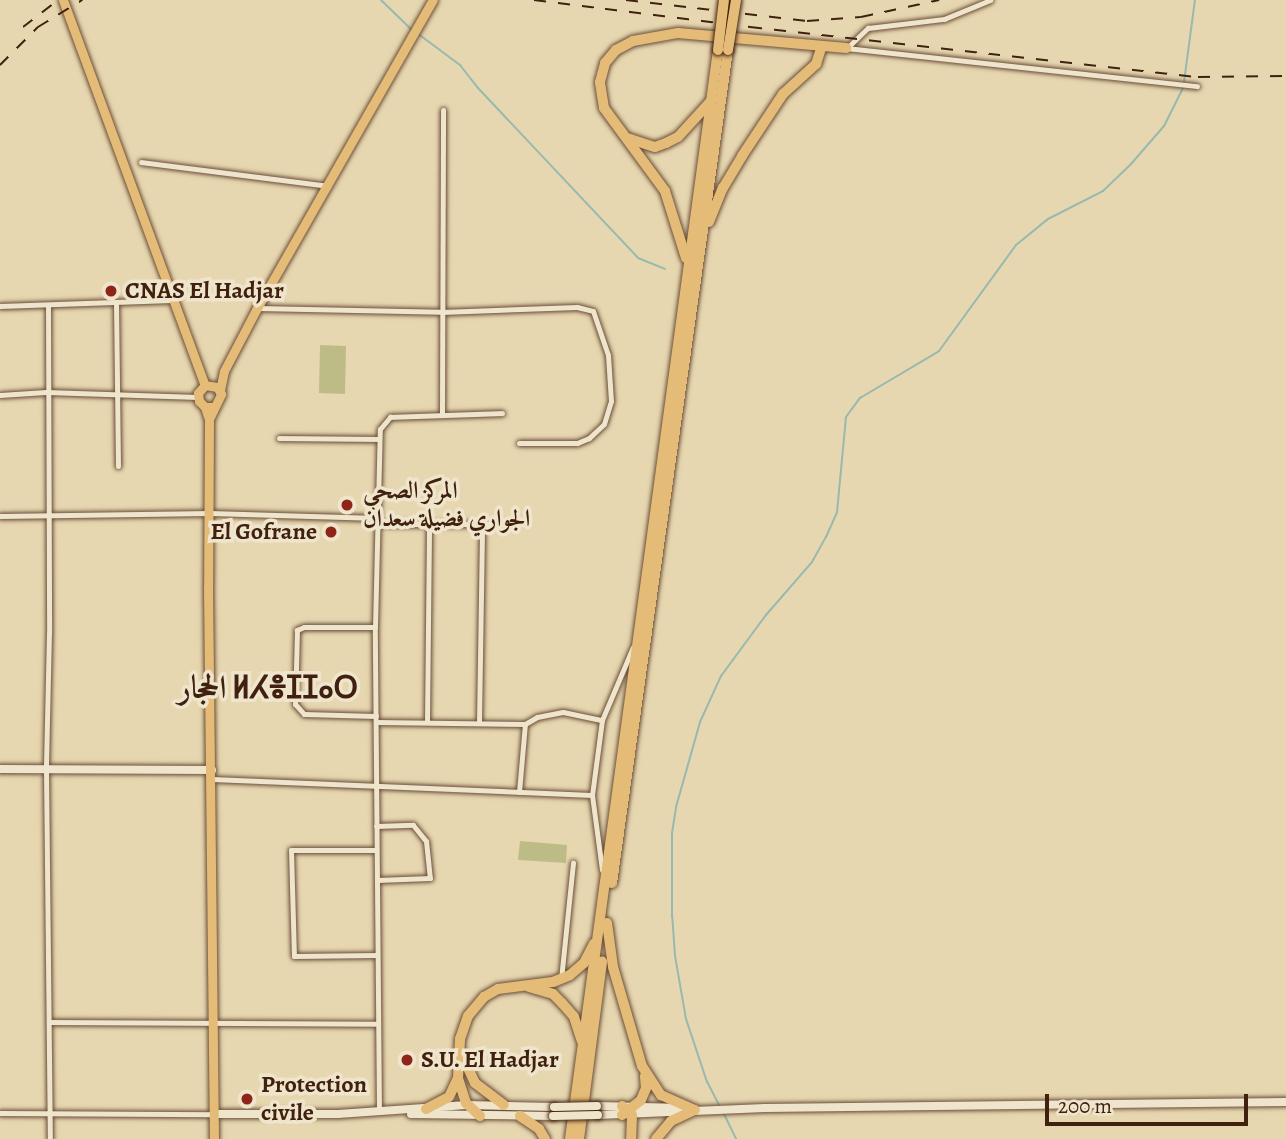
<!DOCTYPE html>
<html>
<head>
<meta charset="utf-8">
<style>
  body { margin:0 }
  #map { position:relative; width:1286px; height:1139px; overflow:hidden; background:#e7d7b0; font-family:Alegreya,Amiri,"Noto Sans Tifinagh",serif }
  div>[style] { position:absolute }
  .green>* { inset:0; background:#bebc86 }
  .stream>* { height:2px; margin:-1px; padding:0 1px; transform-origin:1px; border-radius:1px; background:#97b9af }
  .roads { filter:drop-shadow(0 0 2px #6a4e38) drop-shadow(0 0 2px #6a4e38) }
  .street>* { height:5px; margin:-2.5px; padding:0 2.5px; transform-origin:2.5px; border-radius:2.5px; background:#efe5cc }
  .secondary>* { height:8px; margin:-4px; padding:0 4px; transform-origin:4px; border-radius:4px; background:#efe5cc }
  .primary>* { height:9px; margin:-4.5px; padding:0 4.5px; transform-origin:4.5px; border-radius:4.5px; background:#e4bc78 }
  .highway>* { height:10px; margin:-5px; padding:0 5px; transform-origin:5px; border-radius:5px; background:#e4bc78 }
  .rail>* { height:2px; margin-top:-1px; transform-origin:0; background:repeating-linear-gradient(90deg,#402110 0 12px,transparent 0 24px) }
  .bridges { filter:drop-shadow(0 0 2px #402110) drop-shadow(0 0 2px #402110) }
  .secondary-bridge>* { height:8px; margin:-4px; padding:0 4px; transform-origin:4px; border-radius:4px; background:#efe5cc }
  .highway-bridge>* { height:10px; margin:-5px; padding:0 5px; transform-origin:5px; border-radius:5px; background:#e4bc78 }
  .dots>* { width:19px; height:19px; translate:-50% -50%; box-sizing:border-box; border:4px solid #efe5cc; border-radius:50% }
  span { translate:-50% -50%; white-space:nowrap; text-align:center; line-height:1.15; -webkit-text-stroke:7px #efe5cc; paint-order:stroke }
  .poi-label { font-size:24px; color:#402110; font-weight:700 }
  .left { translate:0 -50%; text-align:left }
  .right { translate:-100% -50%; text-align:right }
  .district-label { font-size:32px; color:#402110; font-weight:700 }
  .scale { position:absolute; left:1045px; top:1094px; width:203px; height:32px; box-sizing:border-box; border:4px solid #402110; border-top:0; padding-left:9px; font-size:21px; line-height:24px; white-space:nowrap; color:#402110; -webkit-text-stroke:5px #efe5cc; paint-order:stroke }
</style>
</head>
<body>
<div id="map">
  <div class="green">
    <div style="clip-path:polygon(320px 345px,346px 346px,345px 394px,319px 393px)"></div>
    <div style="clip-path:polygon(520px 841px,567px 845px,566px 863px,518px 860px)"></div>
  </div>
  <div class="stream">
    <div style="left:381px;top:0;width:43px;rotate:44.1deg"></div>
    <div style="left:417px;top:33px;width:54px;rotate:36.7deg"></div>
    <div style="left:460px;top:65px;width:29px;rotate:52deg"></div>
    <div style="left:478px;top:88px;width:233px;rotate:46.7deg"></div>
    <div style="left:638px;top:258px;width:29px;rotate:22deg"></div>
    <div style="left:1184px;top:82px;width:83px;rotate:-82.4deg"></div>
    <div style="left:720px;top:1107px;width:28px;rotate:-117deg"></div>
    <div style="left:707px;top:1082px;width:66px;rotate:-108.4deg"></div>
    <div style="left:686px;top:1019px;width:64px;rotate:-99.9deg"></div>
    <div style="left:675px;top:956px;width:39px;rotate:-94deg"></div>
    <div style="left:672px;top:917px;width:84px;rotate:-90deg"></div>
    <div style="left:672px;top:833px;width:26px;rotate:-81deg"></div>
    <div style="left:676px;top:807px;width:88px;rotate:-74.2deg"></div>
    <div style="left:700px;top:722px;width:51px;rotate:-65.5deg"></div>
    <div style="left:721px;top:676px;width:76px;rotate:-53.6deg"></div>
    <div style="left:766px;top:615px;width:70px;rotate:-49deg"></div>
    <div style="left:812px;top:562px;width:29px;rotate:-61deg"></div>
    <div style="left:826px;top:537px;width:27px;rotate:-66deg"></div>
    <div style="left:837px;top:512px;width:95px;rotate:-84.6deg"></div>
    <div style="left:846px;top:417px;width:24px;rotate:-54deg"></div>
    <div style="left:860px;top:398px;width:92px;rotate:-30.7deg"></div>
    <div style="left:939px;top:351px;width:131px;rotate:-54deg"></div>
    <div style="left:1016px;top:245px;width:41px;rotate:-39.1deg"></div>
    <div style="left:1048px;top:219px;width:62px;rotate:-27deg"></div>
    <div style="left:1103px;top:191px;width:39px;rotate:-44deg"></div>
    <div style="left:1131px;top:164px;width:50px;rotate:-49deg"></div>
    <div style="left:1164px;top:126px;width:42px;rotate:-63.4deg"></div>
    <div style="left:723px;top:1112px;width:30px;rotate:64deg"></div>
  </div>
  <div class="roads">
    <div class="street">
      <div style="left:848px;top:47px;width:28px;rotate:-44deg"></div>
      <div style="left:868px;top:28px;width:77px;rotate:-6.8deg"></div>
      <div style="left:944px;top:19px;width:50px;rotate:-22.4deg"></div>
      <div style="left:846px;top:48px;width:353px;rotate:6.2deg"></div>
      <div style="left:141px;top:162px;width:189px;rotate:7.3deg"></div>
      <div style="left:116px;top:302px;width:164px;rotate:89.3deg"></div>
      <div style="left:48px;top:305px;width:328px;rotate:89.8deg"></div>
      <div style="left:49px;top:633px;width:136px;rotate:91.3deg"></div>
      <div style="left:46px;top:769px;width:370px;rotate:89.4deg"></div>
      <div style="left:0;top:306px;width:172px;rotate:-2deg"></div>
      <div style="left:257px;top:308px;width:184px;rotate:1.2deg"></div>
      <div style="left:441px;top:312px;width:136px;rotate:-2.1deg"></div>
      <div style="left:577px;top:307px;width:16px;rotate:14deg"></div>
      <div style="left:593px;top:311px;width:46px;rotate:71.2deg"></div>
      <div style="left:608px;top:355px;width:46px;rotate:86.3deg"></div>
      <div style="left:611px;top:401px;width:24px;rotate:107deg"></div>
      <div style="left:604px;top:424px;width:21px;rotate:137deg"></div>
      <div style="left:589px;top:438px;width:13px;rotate:157deg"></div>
      <div style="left:577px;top:443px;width:58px;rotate:180deg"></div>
      <div style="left:0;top:395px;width:46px;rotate:-3.7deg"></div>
      <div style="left:46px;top:392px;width:152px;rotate:1.9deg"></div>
      <div style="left:442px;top:415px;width:305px;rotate:-89.8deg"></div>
      <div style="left:279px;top:438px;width:100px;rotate:0.6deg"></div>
      <div style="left:0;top:516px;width:210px;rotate:-0.8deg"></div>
      <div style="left:210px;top:513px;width:168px;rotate:1.7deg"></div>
      <div style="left:378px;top:524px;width:126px"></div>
      <div style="left:375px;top:627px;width:71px;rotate:180deg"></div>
      <div style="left:304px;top:627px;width:8px;rotate:157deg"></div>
      <div style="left:297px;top:630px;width:74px;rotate:91.5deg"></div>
      <div style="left:295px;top:704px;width:13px;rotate:48deg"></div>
      <div style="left:304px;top:714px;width:72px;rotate:1.6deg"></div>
      <div style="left:376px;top:722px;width:149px;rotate:0.8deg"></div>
      <div style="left:525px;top:724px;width:14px;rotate:-30deg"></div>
      <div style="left:537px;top:717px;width:26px;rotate:-11deg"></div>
      <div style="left:563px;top:712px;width:40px;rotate:12deg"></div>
      <div style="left:427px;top:722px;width:200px;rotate:-89.4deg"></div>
      <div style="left:479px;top:722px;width:199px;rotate:-89.1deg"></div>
      <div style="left:212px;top:779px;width:380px;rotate:2.4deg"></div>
      <div style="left:519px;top:792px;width:68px;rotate:-85deg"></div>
      <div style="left:376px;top:826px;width:37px;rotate:-2deg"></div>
      <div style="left:413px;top:825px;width:21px;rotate:51deg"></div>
      <div style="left:426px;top:841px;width:37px;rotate:84deg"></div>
      <div style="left:430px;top:878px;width:53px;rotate:177.8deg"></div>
      <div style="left:376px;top:850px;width:85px;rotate:180deg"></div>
      <div style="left:291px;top:850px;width:106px;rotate:88.4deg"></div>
      <div style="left:294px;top:956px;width:83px;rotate:-0.7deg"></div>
      <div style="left:602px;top:870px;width:76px;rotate:-97.6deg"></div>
      <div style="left:592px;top:795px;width:76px;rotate:-82.4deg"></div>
      <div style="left:602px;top:720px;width:79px;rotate:-67deg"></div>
      <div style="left:561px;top:979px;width:117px;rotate:-84.1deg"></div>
      <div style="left:50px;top:1022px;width:328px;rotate:0.3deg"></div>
      <div style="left:379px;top:1112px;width:485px;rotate:-90.5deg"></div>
      <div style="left:375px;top:627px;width:198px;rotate:-88.6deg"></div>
      <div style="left:380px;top:429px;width:16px;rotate:-50deg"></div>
      <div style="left:390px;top:417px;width:112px;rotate:-2deg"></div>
      <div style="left:0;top:1113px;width:215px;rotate:0.3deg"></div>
    </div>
    <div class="secondary">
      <div style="left:0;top:769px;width:212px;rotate:0.3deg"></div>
      <div style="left:597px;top:1106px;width:88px;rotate:1.3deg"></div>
      <div style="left:215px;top:1114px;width:123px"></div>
      <div style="left:338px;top:1114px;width:129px;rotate:-4deg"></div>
      <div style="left:467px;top:1105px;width:87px;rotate:1.3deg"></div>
      <div style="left:411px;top:1114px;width:142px;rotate:0.8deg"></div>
      <div style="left:598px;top:1115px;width:167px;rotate:-2.4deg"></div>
      <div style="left:765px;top:1108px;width:521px;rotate:-0.66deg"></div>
    </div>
    <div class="primary">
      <div style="left:63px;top:0;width:410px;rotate:69.8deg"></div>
      <div style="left:220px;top:390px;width:19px;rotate:-78deg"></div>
      <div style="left:224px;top:371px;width:71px;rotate:-62.4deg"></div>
      <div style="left:257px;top:308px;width:355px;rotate:-60.3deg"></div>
      <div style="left:205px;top:407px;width:13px;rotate:72deg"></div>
      <div style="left:209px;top:419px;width:168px;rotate:90.3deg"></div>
      <div style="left:208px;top:587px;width:552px;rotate:89.38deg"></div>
      <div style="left:209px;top:419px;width:28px;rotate:-64deg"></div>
      <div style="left:221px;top:394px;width:8px;rotate:-120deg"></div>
      <div style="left:217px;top:387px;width:12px;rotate:-171deg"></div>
      <div style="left:205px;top:385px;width:11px;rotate:131deg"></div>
      <div style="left:198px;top:393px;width:8px;rotate:83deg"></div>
      <div style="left:199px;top:401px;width:8px;rotate:45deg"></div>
      <div style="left:205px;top:407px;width:9px"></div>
    </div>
    <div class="highway">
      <div style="left:627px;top:138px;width:29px;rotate:18deg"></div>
      <div style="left:655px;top:147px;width:12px;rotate:-20deg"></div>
      <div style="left:666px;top:143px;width:13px;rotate:-27deg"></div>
      <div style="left:678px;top:137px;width:47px;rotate:-47.6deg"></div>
      <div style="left:709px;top:222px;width:37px;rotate:-68deg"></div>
      <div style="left:723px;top:188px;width:37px;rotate:-59deg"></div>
      <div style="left:742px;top:156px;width:74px;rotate:-56.5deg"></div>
      <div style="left:783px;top:94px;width:45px;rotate:-42.3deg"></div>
      <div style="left:816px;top:64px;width:19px;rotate:-72deg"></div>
      <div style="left:686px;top:258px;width:70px;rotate:-107.4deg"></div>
      <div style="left:665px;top:191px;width:103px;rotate:-126.3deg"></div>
      <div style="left:604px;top:108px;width:26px;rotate:-99deg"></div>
      <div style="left:600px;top:82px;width:20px;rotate:-75deg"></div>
      <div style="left:605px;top:63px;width:17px;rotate:-50deg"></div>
      <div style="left:616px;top:50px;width:19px;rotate:-28deg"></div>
      <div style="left:633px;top:41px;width:46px;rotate:-10.1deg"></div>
      <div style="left:678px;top:33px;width:169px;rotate:5.1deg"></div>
      <div style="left:612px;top:883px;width:841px;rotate:-82.07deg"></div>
      <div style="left:607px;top:923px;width:44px;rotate:82.2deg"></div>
      <div style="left:613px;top:967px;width:103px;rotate:73.7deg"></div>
      <div style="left:642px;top:1066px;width:35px;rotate:57deg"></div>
      <div style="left:661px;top:1095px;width:37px;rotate:24deg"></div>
      <div style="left:529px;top:987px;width:25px;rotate:16deg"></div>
      <div style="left:553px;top:994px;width:13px;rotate:45deg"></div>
      <div style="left:562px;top:1003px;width:18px;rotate:49deg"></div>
      <div style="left:574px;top:1017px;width:25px;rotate:72deg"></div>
      <div style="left:461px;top:1053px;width:33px;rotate:65deg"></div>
      <div style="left:475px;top:1083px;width:36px;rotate:37deg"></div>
      <div style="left:622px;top:1106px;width:13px;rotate:42deg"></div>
      <div style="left:632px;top:1115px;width:24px;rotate:92deg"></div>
      <div style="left:426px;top:1109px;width:26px;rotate:-28deg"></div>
      <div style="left:449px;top:1097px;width:19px;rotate:-65deg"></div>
      <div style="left:622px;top:1115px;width:24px;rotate:-38deg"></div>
      <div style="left:641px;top:1100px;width:13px;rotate:-67deg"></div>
      <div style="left:646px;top:1088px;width:12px;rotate:-95deg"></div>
      <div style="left:480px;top:1116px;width:19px;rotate:-137deg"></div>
      <div style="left:466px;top:1103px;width:26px;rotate:-108deg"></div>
      <div style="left:458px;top:1078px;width:39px;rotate:-87deg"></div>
      <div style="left:460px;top:1039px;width:24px;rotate:-71deg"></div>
      <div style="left:468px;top:1016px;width:25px;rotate:-50deg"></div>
      <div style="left:484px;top:997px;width:16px;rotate:-30deg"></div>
      <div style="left:498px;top:989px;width:55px;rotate:-7.3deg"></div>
      <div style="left:553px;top:982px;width:18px;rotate:-22deg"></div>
      <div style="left:570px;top:975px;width:18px;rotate:-41deg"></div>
      <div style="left:584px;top:963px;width:22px;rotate:-63deg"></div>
      <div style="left:520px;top:1116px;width:23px;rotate:34deg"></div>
      <div style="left:539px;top:1129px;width:12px;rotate:59deg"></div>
      <div style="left:570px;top:1139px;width:1099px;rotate:-82.26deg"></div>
      <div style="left:579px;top:1139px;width:179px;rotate:-82.6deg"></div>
      <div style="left:656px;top:1139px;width:23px;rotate:-50deg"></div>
      <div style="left:671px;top:1121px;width:26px;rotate:-25deg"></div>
    </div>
  </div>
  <div class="rail">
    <div style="left:534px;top:0;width:218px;rotate:7.1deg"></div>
    <div style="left:750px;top:27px;width:451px;rotate:6.4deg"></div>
    <div style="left:1198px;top:77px;width:88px;rotate:-0.7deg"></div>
    <div style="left:626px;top:0;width:182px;rotate:6.6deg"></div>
    <div style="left:807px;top:21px;width:54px;rotate:-4.2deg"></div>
    <div style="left:861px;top:17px;width:80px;rotate:-12.3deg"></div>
    <div style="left:23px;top:27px;width:44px;rotate:-37.6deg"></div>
    <div style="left:0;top:65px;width:54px;rotate:-45deg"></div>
    <div style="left:38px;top:27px;width:52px;rotate:-31.5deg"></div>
  </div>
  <div class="bridges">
    <div class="secondary-bridge">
      <div style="left:554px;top:1107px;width:43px;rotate:-1.3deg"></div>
      <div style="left:553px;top:1116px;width:45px;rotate:-1.3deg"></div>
    </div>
    <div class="highway-bridge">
      <div style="left:718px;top:50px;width:50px;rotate:-83.2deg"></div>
      <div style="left:728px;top:50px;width:51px;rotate:-80.9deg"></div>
    </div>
  </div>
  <div class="dots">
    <div style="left:111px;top:291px;background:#8f2418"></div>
    <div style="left:347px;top:505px;background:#8f2418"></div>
    <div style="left:331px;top:532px;background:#8f2418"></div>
    <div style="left:407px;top:1060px;background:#8f2418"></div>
    <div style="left:247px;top:1099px;background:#8f2418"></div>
  </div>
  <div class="poi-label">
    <span class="left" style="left:125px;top:291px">CNAS El Hadjar</span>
    <span class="left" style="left:363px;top:505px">المركز الصحي<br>الجواري فضيلة سعدان</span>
    <span class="right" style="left:317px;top:532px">El Gofrane</span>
    <span class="left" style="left:421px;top:1060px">S.U. El Hadjar</span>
    <span class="left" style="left:261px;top:1099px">Protection<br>civile</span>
  </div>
  <div class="district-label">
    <span style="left:268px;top:687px">الحجار ⵍⵃⴻⵊⵊⴰⵔ</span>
  </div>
  <div class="scale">200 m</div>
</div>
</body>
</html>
